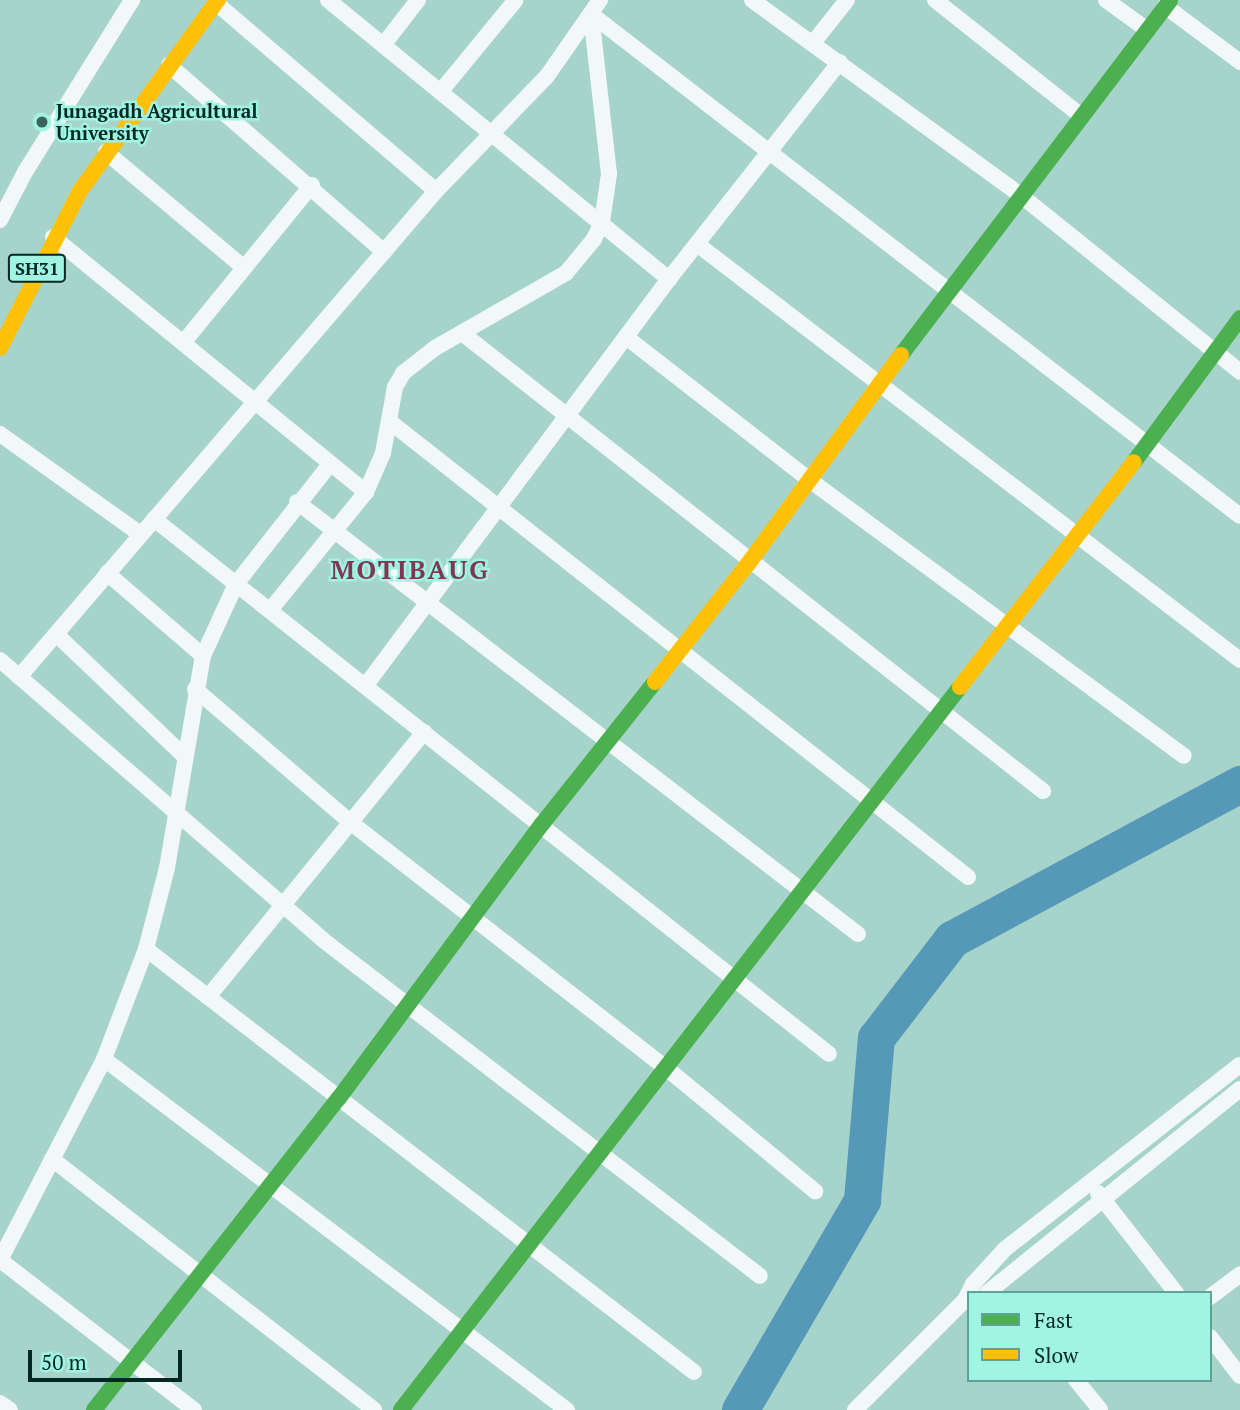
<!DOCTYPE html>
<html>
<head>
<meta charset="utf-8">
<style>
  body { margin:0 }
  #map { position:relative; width:1240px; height:1410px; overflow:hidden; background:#a6d3ca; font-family:"PT Serif",serif }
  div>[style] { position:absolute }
  .river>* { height:37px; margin:-18.5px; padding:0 18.5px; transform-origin:18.5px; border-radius:18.5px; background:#5598b7 }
  .street>* { height:16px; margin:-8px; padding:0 8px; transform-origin:8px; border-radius:8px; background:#f2f8f7 }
  .fast>* { height:16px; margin:-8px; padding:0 8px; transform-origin:8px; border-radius:8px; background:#4caf50 }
  .slow>* { height:16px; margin:-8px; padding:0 8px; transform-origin:8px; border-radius:8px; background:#ffc107 }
  .dots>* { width:19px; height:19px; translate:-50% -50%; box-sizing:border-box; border:4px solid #9ff4e3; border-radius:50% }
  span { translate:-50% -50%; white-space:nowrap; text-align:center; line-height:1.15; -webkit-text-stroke:5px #9ff4e3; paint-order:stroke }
  .shield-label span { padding:2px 5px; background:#9ff4e3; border:2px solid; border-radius:5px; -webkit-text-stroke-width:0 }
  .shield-label { font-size:18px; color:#022822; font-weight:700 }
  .poi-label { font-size:19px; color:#022822; font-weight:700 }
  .left { translate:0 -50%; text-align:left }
  .district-label { font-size:26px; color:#7e3851; font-weight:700; letter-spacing:2px }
  .legend { position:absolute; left:967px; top:1291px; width:245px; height:91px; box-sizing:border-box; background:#9ff4e3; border:2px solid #60a296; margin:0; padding:9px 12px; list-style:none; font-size:21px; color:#022822 }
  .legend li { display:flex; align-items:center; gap:14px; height:35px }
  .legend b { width:35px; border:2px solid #60a296 }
  .scale { position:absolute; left:28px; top:1350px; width:154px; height:32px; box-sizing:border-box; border:4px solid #022822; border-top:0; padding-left:9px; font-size:21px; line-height:24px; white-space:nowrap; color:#022822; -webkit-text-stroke:5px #9ff4e3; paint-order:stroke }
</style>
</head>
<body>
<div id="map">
  <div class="river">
    <div style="left:740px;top:1410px;width:243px;rotate:-59.8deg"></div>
    <div style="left:862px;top:1200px;width:163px;rotate:-85.1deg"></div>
    <div style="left:876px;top:1038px;width:125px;rotate:-52.5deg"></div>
    <div style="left:952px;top:939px;width:327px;rotate:-28.3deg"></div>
  </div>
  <div class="street">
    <div style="left:328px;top:0;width:441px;rotate:39.3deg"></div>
    <div style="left:752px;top:0;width:330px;rotate:36deg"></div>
    <div style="left:1019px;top:194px;width:284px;rotate:38.8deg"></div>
    <div style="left:935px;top:0;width:184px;rotate:38.4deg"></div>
    <div style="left:1106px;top:0;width:49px;rotate:35.9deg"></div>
    <div style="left:216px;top:3px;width:289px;rotate:40.5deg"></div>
    <div style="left:1165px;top:6px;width:94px;rotate:36.7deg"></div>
    <div style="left:591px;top:14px;width:820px;rotate:37.72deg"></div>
    <div style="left:813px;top:43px;width:55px;rotate:-51.7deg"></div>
    <div style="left:384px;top:44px;width:56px;rotate:-52.3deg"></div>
    <div style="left:169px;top:65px;width:285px;rotate:41deg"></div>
    <div style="left:441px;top:91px;width:117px;rotate:-50.6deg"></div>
    <div style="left:106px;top:152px;width:180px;rotate:40deg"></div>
    <div style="left:0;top:220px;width:54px;rotate:-62.5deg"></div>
    <div style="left:25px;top:172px;width:203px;rotate:-58.1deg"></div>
    <div style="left:53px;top:237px;width:404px;rotate:39.2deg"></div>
    <div style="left:697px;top:244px;width:684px;rotate:37.46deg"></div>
    <div style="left:462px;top:333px;width:740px;rotate:38.25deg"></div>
    <div style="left:626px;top:337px;width:234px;rotate:37.9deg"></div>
    <div style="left:811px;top:481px;width:463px;rotate:36.4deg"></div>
    <div style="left:183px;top:343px;width:204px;rotate:-50.8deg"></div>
    <div style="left:389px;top:421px;width:737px;rotate:38.22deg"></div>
    <div style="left:0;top:434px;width:172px;rotate:35.5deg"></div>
    <div style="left:297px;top:502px;width:708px;rotate:37.6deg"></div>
    <div style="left:154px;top:519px;width:861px;rotate:38.4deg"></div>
    <div style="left:107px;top:573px;width:127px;rotate:40.8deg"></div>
    <div style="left:271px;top:609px;width:151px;rotate:-50.9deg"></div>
    <div style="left:366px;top:492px;width:43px;rotate:-66.4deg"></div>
    <div style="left:383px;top:453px;width:67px;rotate:-79.7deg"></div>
    <div style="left:395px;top:387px;width:16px;rotate:-60deg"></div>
    <div style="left:403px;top:373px;width:41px;rotate:-38deg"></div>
    <div style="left:435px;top:348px;width:151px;rotate:-29.8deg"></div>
    <div style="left:566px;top:273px;width:44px;rotate:-50.5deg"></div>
    <div style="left:594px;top:239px;width:19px;rotate:-65deg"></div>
    <div style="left:602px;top:222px;width:49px;rotate:-81.7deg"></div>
    <div style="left:609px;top:174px;width:161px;rotate:-96.4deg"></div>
    <div style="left:56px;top:634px;width:177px;rotate:43.6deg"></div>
    <div style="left:0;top:660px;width:427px;rotate:40.9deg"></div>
    <div style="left:323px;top:940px;width:551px;rotate:37.56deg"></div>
    <div style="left:19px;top:677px;width:640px;rotate:-49.37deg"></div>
    <div style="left:436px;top:191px;width:160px;rotate:-46deg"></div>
    <div style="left:547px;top:76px;width:93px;rotate:-55.1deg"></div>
    <div style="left:366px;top:685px;width:507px;rotate:-53.27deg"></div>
    <div style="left:669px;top:279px;width:276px;rotate:-51.8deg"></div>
    <div style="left:195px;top:689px;width:204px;rotate:40.6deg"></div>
    <div style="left:350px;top:822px;width:399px;rotate:37.9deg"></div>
    <div style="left:665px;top:1067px;width:195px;rotate:39.6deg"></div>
    <div style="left:146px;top:949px;width:692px;rotate:37.66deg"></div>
    <div style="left:208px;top:997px;width:342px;rotate:-50.8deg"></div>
    <div style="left:104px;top:1059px;width:581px;rotate:37.17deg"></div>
    <div style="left:52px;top:1159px;width:408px;rotate:37.9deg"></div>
    <div style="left:1098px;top:1193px;width:127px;rotate:52deg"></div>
    <div style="left:0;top:1260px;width:226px;rotate:-62.6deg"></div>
    <div style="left:104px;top:1059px;width:118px;rotate:-69.1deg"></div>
    <div style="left:146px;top:949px;width:84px;rotate:-75.5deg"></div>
    <div style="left:167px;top:868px;width:215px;rotate:-80.4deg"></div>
    <div style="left:203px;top:656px;width:79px;rotate:-65.4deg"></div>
    <div style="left:236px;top:584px;width:152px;rotate:-51.9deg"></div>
    <div style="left:0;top:1260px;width:245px;rotate:37.7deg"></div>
    <div style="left:987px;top:1293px;width:325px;rotate:-38.9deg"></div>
    <div style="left:1210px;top:1297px;width:38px;rotate:-37deg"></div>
    <div style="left:1210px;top:1337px;width:49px;rotate:52.4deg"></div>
    <div style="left:1076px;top:1380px;width:38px;rotate:51deg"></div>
    <div style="left:0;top:1403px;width:12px;rotate:35deg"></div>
    <div style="left:855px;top:1410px;width:156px;rotate:-45deg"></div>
    <div style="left:965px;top:1300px;width:18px;rotate:-63deg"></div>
    <div style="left:973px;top:1284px;width:47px;rotate:-47.6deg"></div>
    <div style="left:1005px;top:1249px;width:298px;rotate:-38.1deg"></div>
  </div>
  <div class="fast">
    <div style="left:901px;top:355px;width:445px;rotate:-52.8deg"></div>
    <div style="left:1134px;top:462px;width:179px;rotate:-53.6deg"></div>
    <div style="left:94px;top:1410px;width:397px;rotate:-51.9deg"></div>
    <div style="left:339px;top:1098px;width:341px;rotate:-53.5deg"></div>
    <div style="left:542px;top:824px;width:181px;rotate:-51.5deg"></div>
    <div style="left:401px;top:1410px;width:914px;rotate:-52.29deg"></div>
  </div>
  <div class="slow">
    <div style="left:0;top:348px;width:176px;rotate:-63deg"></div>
    <div style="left:80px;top:191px;width:236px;rotate:-54.2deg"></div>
    <div style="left:655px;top:682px;width:150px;rotate:-51.8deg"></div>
    <div style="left:748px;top:564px;width:259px;rotate:-53.8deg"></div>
    <div style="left:960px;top:687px;width:284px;rotate:-52.3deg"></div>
  </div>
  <div class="dots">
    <div style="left:42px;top:122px;background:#3b645d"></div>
  </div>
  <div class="shield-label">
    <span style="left:37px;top:268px">SH31</span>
  </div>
  <div class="poi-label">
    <span class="left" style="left:56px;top:122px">Junagadh Agricultural<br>University</span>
  </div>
  <div class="district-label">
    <span style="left:410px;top:570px">MOTIBAUG</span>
  </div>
  <ul class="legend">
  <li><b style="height:9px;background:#4caf50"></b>Fast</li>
  <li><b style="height:9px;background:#ffc107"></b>Slow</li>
  </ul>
  <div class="scale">50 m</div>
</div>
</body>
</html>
